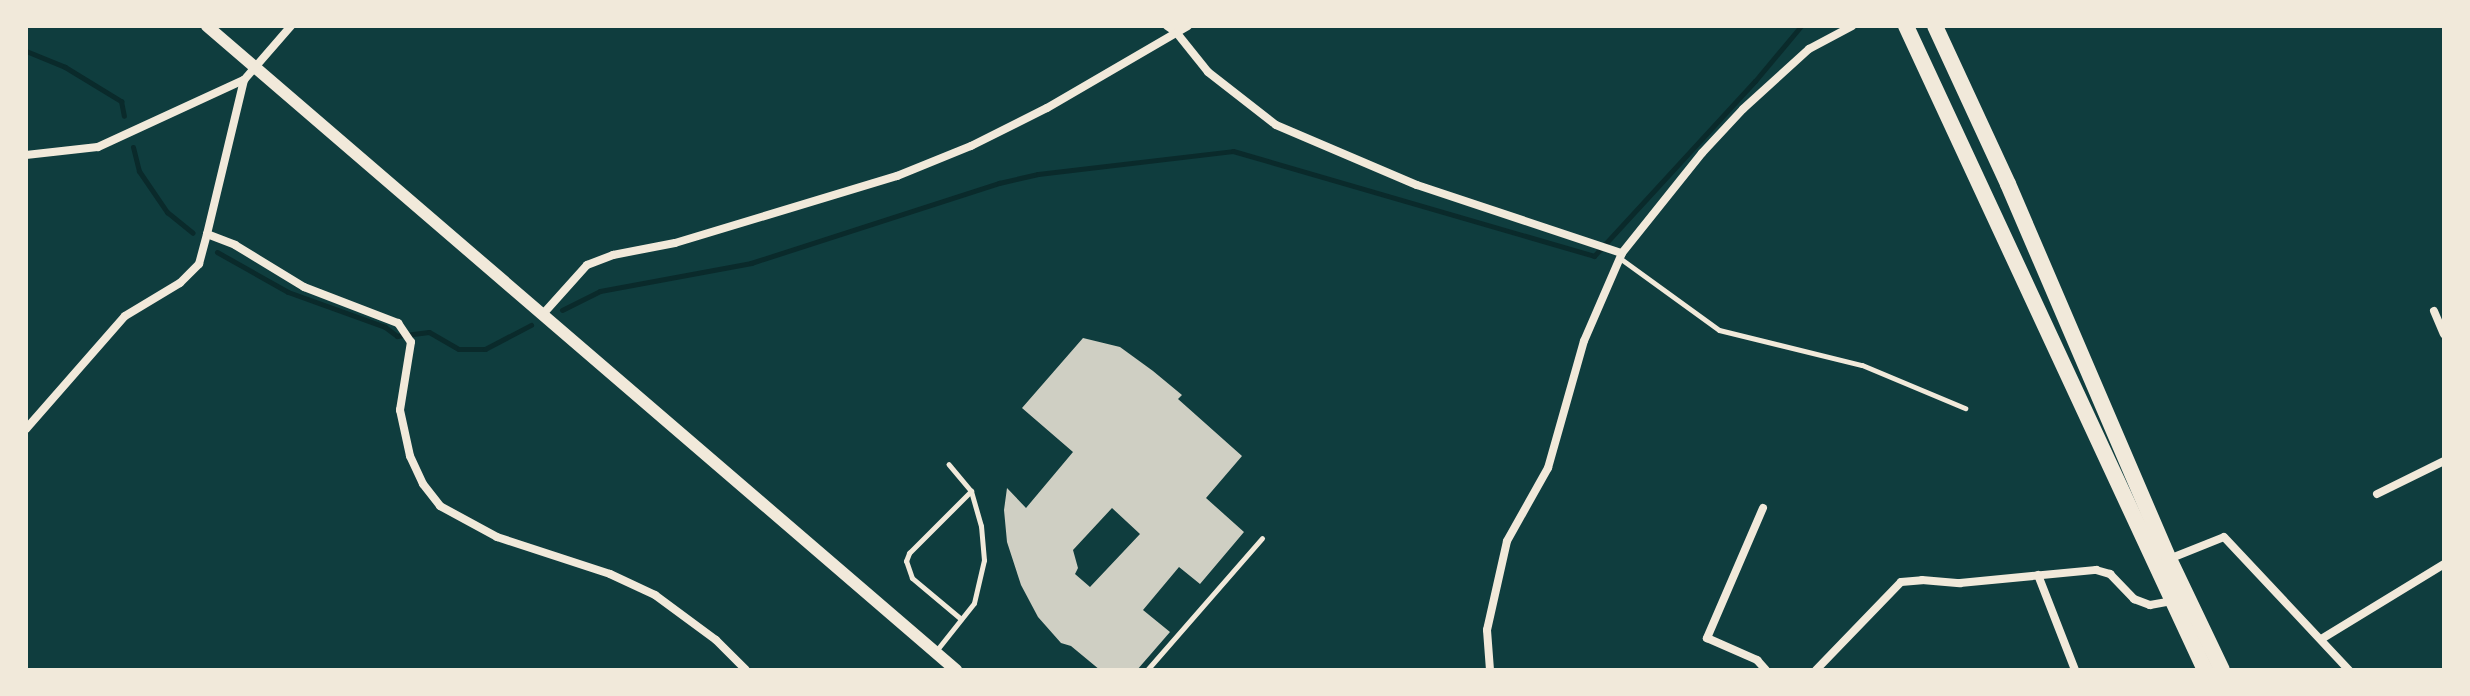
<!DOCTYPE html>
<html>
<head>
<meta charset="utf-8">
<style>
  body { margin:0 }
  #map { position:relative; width:2470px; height:696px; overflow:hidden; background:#0f3d3e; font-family:"Asap Condensed",sans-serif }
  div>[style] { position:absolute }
  .stream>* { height:5px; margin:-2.5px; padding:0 2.5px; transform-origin:2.5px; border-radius:2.5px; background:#0a2a2b }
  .building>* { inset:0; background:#cfcfc3 }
  .service>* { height:5px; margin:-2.5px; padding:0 2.5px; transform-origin:2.5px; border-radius:2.5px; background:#f1e9da }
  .minor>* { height:8px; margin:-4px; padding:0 4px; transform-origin:4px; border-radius:4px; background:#f1e9da }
  .tertiary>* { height:12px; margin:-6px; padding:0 6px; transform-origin:6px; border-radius:6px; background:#f1e9da }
  .trunk>* { height:16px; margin:-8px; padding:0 8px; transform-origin:8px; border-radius:8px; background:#f1e9da }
  span { translate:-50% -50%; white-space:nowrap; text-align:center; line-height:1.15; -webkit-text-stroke:8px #f1e9da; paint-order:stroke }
  .frame { position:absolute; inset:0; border:28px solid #f1e9da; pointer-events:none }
</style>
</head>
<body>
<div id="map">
  <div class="stream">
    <div style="left:26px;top:51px;width:42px;rotate:22.3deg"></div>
    <div style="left:65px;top:67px;width:66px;rotate:31.3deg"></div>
    <div style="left:121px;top:101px;width:15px;rotate:79deg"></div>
    <div style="left:133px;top:147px;width:25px;rotate:76deg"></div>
    <div style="left:139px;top:171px;width:50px;rotate:55.7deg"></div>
    <div style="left:167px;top:212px;width:33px;rotate:39deg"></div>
    <div style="left:217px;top:252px;width:81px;rotate:29.4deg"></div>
    <div style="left:288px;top:292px;width:103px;rotate:19.8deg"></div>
    <div style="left:385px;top:327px;width:15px;rotate:37deg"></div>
    <div style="left:397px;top:336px;width:32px;rotate:-7deg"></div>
    <div style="left:429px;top:332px;width:34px;rotate:30deg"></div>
    <div style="left:459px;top:349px;width:26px"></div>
    <div style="left:485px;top:349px;width:52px;rotate:-27.6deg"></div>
    <div style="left:562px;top:310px;width:42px;rotate:-26.6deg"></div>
    <div style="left:600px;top:291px;width:154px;rotate:-10.5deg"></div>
    <div style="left:751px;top:263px;width:261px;rotate:-17.9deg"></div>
    <div style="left:999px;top:183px;width:40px;rotate:-13deg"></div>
    <div style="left:1038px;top:174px;width:196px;rotate:-6.7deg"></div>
    <div style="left:1233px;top:151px;width:376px;rotate:16.2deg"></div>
    <div style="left:1594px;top:256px;width:238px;rotate:-47.4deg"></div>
    <div style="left:1755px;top:81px;width:72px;rotate:-50.1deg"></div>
  </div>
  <div class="building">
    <div style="clip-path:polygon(evenodd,1083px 338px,1120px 347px,1153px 371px,1182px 395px,1178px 399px,1242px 456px,1206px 498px,1244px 532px,1200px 584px,1179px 567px,1143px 610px,1170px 632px,1137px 670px,1100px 670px,1071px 646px,1061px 643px,1038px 617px,1021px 585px,1007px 542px,1004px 510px,1007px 488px,1026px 508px,1073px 452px,1022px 408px,1083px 338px,1112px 508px,1140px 534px,1090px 587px,1075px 574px,1078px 568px,1073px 550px,1112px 508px)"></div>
  </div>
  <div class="service">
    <div style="left:1621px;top:259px;width:121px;rotate:35.9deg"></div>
    <div style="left:1719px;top:330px;width:147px;rotate:13.8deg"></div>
    <div style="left:1862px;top:365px;width:112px;rotate:22.7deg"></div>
    <div style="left:961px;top:619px;width:64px;rotate:-140.1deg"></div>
    <div style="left:912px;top:578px;width:18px;rotate:-109deg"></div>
    <div style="left:906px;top:561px;width:9px;rotate:-69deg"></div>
    <div style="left:909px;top:553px;width:88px;rotate:-45deg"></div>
    <div style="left:936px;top:651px;width:61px;rotate:-51.6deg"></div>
    <div style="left:974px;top:603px;width:44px;rotate:-76.9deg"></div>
    <div style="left:984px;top:560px;width:34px;rotate:-95deg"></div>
    <div style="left:981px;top:526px;width:36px;rotate:-106deg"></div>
    <div style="left:971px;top:491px;width:35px;rotate:-130deg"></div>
    <div style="left:1147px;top:670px;width:175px;rotate:-48.9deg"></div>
  </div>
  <div class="minor">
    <div style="left:1167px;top:26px;width:11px;rotate:34deg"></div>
    <div style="left:1176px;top:32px;width:51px;rotate:51.3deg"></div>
    <div style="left:1208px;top:72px;width:86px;rotate:37.9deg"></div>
    <div style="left:1276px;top:125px;width:153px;rotate:23.1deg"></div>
    <div style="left:1417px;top:185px;width:216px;rotate:18.4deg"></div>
    <div style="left:244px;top:80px;width:158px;rotate:103.5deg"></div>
    <div style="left:207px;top:234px;width:30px;rotate:21deg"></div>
    <div style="left:235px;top:245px;width:81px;rotate:31.3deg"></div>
    <div style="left:304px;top:287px;width:101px;rotate:21deg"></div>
    <div style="left:398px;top:323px;width:23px;rotate:56deg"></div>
    <div style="left:411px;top:342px;width:69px;rotate:99.2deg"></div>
    <div style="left:400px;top:410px;width:47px;rotate:77.7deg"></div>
    <div style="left:410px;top:456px;width:31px;rotate:65deg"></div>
    <div style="left:423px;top:484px;width:28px;rotate:52deg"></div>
    <div style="left:440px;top:506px;width:65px;rotate:28.5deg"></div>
    <div style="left:497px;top:537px;width:119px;rotate:18.1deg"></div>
    <div style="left:610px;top:574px;width:50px;rotate:25deg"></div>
    <div style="left:655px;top:595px;width:76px;rotate:36.4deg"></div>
    <div style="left:716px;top:640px;width:42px;rotate:45deg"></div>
    <div style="left:26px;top:155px;width:72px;rotate:-6.3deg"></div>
    <div style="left:98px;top:147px;width:161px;rotate:-24.7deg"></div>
    <div style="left:244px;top:80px;width:72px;rotate:-49deg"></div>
    <div style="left:2434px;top:311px;width:25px;rotate:67deg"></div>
    <div style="left:543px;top:314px;width:66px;rotate:-48.1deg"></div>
    <div style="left:587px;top:265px;width:28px;rotate:-21deg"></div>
    <div style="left:613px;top:255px;width:63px;rotate:-11deg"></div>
    <div style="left:675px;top:243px;width:232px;rotate:-16.8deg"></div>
    <div style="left:897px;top:176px;width:80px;rotate:-22.1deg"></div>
    <div style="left:971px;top:146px;width:85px;rotate:-26.6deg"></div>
    <div style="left:1047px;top:108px;width:163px;rotate:-30.2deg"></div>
    <div style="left:26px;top:429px;width:150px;rotate:-48.8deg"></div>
    <div style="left:125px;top:316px;width:64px;rotate:-31deg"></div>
    <div style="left:180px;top:283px;width:27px;rotate:-45deg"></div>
    <div style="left:199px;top:264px;width:31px;rotate:-75deg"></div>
    <div style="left:2377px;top:494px;width:75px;rotate:-26.2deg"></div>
    <div style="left:1763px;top:508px;width:142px;rotate:113.3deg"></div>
    <div style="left:1707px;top:638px;width:55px;rotate:23.7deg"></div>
    <div style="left:1757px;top:660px;width:13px;rotate:48deg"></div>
    <div style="left:2169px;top:559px;width:59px;rotate:-21.8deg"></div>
    <div style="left:2224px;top:537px;width:183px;rotate:46.8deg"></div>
    <div style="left:2038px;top:575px;width:102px;rotate:68.7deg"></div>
    <div style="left:2323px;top:638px;width:142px;rotate:-31.4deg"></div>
    <div style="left:1490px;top:670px;width:40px;rotate:-94.3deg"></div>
    <div style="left:1487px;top:630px;width:91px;rotate:-77.3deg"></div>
    <div style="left:1507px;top:541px;width:84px;rotate:-60.7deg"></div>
    <div style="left:1548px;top:468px;width:132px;rotate:-74.2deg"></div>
    <div style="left:1584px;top:341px;width:96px;rotate:-66.6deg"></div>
    <div style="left:1622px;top:253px;width:128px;rotate:-51.3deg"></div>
    <div style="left:1702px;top:153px;width:60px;rotate:-47deg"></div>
    <div style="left:1743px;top:109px;width:89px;rotate:-42.3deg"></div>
    <div style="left:1809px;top:49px;width:49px;rotate:-28.1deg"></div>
    <div style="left:1816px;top:670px;width:122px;rotate:-46deg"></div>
    <div style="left:1901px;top:582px;width:21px;rotate:-5deg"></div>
    <div style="left:1922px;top:580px;width:38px;rotate:5deg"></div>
    <div style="left:1960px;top:583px;width:137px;rotate:-5.5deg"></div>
    <div style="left:2096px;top:570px;width:15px;rotate:16deg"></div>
    <div style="left:2110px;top:574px;width:35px;rotate:46deg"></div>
    <div style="left:2134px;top:599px;width:17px;rotate:21deg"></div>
    <div style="left:2150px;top:605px;width:22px;rotate:-10deg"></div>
  </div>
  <div class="tertiary">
    <div style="left:207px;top:26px;width:988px;rotate:40.69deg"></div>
  </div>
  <div class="trunk">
    <div style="left:1906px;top:26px;width:710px;rotate:65.1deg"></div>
    <div style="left:1935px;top:26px;width:174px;rotate:65.2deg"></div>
    <div style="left:2008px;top:184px;width:408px;rotate:66.8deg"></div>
    <div style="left:2169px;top:559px;width:123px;rotate:64.5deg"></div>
  </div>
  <div class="frame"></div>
</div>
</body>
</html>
